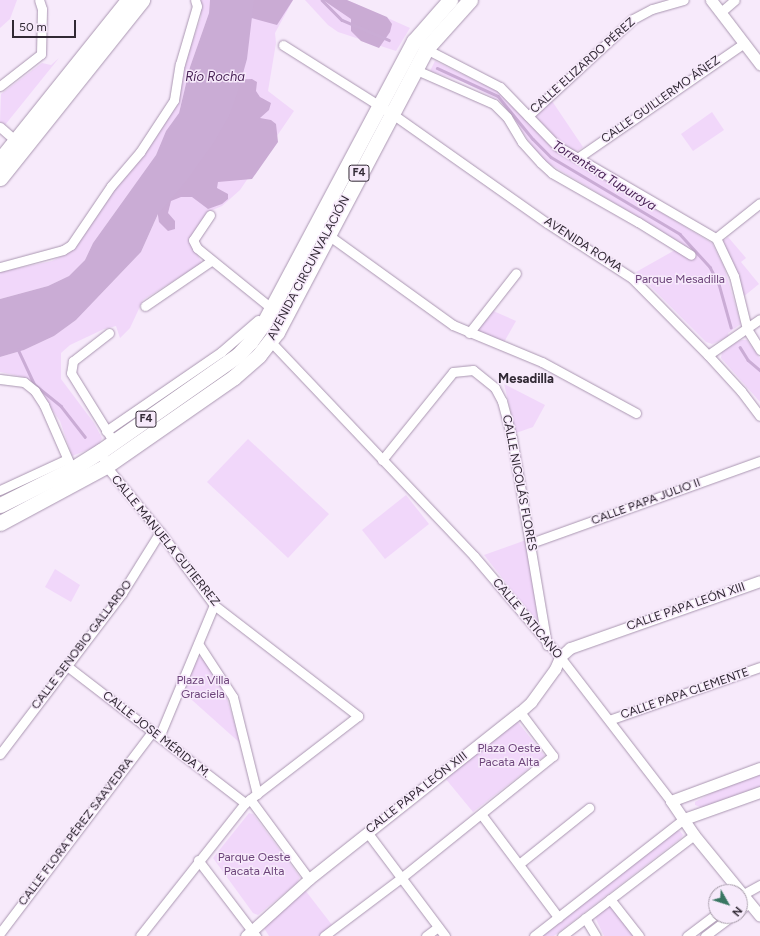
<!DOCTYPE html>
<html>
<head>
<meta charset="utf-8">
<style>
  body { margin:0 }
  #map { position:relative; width:760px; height:936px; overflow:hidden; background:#f7eafb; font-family:Figtree,sans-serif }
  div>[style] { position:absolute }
  .green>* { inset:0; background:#f1d7fa }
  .forest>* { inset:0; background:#caabd4 }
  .water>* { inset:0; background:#caacd5 }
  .stream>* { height:2.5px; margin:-1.25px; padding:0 1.25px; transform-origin:1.25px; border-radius:1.25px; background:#caacd5 }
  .roads { filter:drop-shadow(0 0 1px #aa97b1) drop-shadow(0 0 1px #aa97b1) }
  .minor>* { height:9px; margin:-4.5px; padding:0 4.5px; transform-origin:4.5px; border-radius:4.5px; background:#fff }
  .tertiary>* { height:11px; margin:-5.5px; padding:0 5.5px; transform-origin:5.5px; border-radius:5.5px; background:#fff }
  .trunk>* { height:15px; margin:-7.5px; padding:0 7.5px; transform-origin:7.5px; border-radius:7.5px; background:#fff }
  span { translate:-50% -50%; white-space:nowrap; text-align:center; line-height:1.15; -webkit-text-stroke:3px #f7eafb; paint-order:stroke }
  .shield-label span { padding:1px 3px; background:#f7eafb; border:1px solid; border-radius:3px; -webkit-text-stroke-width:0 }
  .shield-label { font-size:11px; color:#312934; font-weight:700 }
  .street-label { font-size:12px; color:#312934 }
  .park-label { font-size:12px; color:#6d457b }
  .water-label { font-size:13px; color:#492356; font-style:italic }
  .neighbourhood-label { font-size:13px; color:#312934; font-weight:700 }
  .north { position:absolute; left:708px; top:884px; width:40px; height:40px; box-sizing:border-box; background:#f7eafb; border:1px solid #a89dab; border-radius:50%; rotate:129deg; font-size:11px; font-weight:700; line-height:16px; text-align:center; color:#312934 }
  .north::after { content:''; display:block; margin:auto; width:14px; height:18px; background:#397662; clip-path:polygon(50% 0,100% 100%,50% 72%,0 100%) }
  .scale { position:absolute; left:12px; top:20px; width:64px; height:18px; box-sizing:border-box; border:2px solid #312934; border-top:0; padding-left:5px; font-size:12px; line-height:14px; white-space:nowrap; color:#312934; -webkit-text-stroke:3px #f7eafb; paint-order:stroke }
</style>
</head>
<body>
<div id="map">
  <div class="green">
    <div style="clip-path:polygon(0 0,17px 0,10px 19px,0 28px)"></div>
    <div style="clip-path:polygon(201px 0,210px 0,209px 13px,190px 67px,179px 113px,166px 131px,156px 155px,93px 243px,85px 260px,69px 276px,48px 286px,0 299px,0 272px,52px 261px,66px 254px,170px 116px,178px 103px,185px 62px,201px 17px)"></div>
    <div style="clip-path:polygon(254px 0,293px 0,275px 33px,276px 43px,268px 91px,294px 111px,240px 190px,222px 206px,208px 212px,189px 240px,202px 263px,143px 300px,130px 328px,120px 338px,116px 326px,104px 329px,70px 345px,61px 353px,61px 379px,94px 423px,102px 438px,98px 446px,72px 456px,60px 421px,41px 394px,24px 377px,0 372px,0 357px,24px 350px,54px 336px,76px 320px,141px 252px)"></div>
    <div style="clip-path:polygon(305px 0,347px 0,410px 28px,396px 51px,338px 32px,328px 25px)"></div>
    <div style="clip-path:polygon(59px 58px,5px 125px,0 122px,1px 94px,42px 63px,51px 65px)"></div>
    <div style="clip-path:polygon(435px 61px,497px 91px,555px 149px,712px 243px,724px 267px,741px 324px,728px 333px,729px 337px,712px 344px,706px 342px,636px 272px,684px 245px,548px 163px,535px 150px,502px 102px,463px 82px,430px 71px)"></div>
    <div style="clip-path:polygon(552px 101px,583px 147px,576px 152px,561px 146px,536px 120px,536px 115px)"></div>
    <div style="clip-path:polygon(712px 112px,724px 130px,693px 151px,681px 134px)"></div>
    <div style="clip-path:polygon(728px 237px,746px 258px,741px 262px,759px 284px,743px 297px,739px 280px,723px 241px)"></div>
    <div style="clip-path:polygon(491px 310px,516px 321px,503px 344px,475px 331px)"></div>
    <div style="clip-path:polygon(741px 340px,747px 340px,760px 358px,760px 402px,721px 358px,722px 351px)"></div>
    <div style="clip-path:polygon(504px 384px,545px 405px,533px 427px,516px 433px)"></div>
    <div style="clip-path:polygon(248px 439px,329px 514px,288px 558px,207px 482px)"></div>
    <div style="clip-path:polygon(406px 495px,429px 524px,385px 559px,362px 530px)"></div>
    <div style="clip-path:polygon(526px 540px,539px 625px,484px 555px)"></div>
    <div style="clip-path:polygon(55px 569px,80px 585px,71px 602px,45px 587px)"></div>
    <div style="clip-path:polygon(203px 657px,225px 691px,240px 743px,183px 692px,198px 658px)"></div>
    <div style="clip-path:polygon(517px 721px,545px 756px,473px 812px,445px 778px)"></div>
    <div style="clip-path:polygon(760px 771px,760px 787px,703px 808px,695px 805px,695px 802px,717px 790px)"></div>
    <div style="clip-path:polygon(249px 813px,253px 814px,300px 877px,297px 883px,258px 915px,253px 913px,213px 858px)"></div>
    <div style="clip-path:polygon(676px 831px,680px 831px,683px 835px,681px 838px,554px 936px,542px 936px)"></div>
    <div style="clip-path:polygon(305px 890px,332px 925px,319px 936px,269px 936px,264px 928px,267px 921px)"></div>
    <div style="clip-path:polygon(610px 905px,635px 936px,604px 936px,595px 917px)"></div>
  </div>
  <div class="forest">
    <div style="clip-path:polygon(247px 0,293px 0,277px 25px,248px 17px)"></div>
    <div style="clip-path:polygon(323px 0,347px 0,387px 17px,392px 24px,390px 32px,379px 48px,361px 41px,351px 31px,351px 19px)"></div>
    <div style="clip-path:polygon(252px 79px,257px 82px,256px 91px,260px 97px,271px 103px,269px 110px,260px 118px,271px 120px,276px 124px,278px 142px,252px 179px,218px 182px,217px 188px,228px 194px,228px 199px,222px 204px,208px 209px,192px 197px,181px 197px,171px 201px,168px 213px,175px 221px,175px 229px,168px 231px,159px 222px,157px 209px,229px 80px)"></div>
  </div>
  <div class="water">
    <div style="clip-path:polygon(210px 0,254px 0,247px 59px,238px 91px,229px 116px,214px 142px,187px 180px,158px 214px,141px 252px,76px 320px,54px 336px,24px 350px,0 357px,0 299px,48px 286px,69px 276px,85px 260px,93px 243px,156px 155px,166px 131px,179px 113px,190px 67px,209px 13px)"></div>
  </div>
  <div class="stream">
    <div style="left:322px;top:0;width:28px;rotate:45deg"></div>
    <div style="left:342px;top:20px;width:51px;rotate:23.1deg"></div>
    <div style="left:437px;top:68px;width:67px;rotate:24.7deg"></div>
    <div style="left:498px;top:96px;width:55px;rotate:50.9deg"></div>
    <div style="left:533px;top:139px;width:25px;rotate:45deg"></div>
    <div style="left:551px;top:157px;width:150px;rotate:30.8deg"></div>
    <div style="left:680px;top:234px;width:45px;rotate:47.7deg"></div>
    <div style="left:710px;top:267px;width:19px;rotate:62deg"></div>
    <div style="left:719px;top:284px;width:45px;rotate:74.4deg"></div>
    <div style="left:740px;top:347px;width:15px;rotate:58deg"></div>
    <div style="left:748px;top:360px;width:16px;rotate:40deg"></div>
    <div style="left:18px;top:349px;width:38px;rotate:65deg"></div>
    <div style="left:34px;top:384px;width:35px;rotate:39deg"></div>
    <div style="left:61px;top:406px;width:39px;rotate:52deg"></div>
  </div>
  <div class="roads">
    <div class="minor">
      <div style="left:721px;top:12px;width:18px;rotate:-41deg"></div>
      <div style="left:283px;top:45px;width:128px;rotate:32.2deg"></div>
      <div style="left:391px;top:113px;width:191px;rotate:35.2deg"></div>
      <div style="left:547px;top:223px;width:101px;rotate:32.9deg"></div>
      <div style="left:632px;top:278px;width:108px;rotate:45.4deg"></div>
      <div style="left:708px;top:355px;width:49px;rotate:47.5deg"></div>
      <div style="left:741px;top:391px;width:31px;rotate:53deg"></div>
      <div style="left:426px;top:49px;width:83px;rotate:27.2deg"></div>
      <div style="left:500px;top:87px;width:82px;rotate:46deg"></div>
      <div style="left:557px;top:146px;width:184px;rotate:30.1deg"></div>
      <div style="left:716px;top:238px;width:42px;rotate:64.7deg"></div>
      <div style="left:734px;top:276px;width:55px;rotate:76.2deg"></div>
      <div style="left:747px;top:329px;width:25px;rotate:58deg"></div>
      <div style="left:414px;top:69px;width:87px;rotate:23.6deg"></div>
      <div style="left:494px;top:104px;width:18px;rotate:45deg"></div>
      <div style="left:507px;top:117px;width:29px;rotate:59deg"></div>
      <div style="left:522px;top:142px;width:28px;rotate:48deg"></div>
      <div style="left:541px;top:163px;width:15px;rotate:42deg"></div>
      <div style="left:552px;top:173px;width:99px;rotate:29.7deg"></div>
      <div style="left:638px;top:222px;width:62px;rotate:31.9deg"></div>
      <div style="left:0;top:86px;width:52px;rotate:-38deg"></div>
      <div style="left:41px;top:54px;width:45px;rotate:-88.7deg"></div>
      <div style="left:42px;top:9px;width:9px;rotate:-108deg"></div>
      <div style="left:528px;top:116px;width:143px;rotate:-42.7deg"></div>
      <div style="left:633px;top:19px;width:21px;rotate:-28deg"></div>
      <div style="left:652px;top:9px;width:33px;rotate:-16deg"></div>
      <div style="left:0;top:127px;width:21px;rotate:41deg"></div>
      <div style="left:579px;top:157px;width:201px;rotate:-34.6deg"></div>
      <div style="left:210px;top:215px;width:30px;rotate:124deg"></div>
      <div style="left:193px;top:240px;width:9px;rotate:63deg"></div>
      <div style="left:197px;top:248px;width:95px;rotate:39deg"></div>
      <div style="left:324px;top:232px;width:159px;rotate:35.8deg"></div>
      <div style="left:453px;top:325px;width:96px;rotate:22.6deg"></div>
      <div style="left:542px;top:362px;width:107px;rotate:28.5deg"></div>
      <div style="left:716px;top:238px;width:56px;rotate:-38.5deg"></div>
      <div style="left:0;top:267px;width:65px;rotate:-15.1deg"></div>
      <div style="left:63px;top:250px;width:9px;rotate:-32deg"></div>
      <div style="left:71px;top:245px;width:71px;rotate:-55.9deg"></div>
      <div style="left:111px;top:186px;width:45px;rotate:-49.5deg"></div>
      <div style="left:140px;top:152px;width:62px;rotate:-56.8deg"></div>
      <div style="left:174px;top:100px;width:36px;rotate:-81deg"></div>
      <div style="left:180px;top:64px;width:60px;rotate:-73.7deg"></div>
      <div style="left:197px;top:6px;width:6px;rotate:-108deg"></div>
      <div style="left:145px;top:306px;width:80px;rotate:-34.3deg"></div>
      <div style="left:109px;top:333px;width:46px;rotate:142.1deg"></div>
      <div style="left:73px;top:361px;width:12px;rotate:99deg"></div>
      <div style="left:71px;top:373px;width:74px;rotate:58.2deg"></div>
      <div style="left:469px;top:333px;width:76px;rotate:-51.9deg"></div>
      <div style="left:271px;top:342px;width:295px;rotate:46.5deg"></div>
      <div style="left:474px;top:556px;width:133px;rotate:49.6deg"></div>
      <div style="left:560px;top:657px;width:182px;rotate:52.4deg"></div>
      <div style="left:708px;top:355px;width:63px;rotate:-34.7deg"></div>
      <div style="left:0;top:379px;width:24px;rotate:7deg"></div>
      <div style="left:24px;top:382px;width:14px;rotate:39deg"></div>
      <div style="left:35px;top:391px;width:17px;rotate:57deg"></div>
      <div style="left:44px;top:405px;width:70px;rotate:66.4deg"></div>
      <div style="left:106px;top:431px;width:140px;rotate:-34.5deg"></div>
      <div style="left:221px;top:352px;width:49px;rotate:-40.9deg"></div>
      <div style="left:101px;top:451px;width:16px;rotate:72deg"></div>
      <div style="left:106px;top:466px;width:85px;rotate:50.7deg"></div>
      <div style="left:160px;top:532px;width:91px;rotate:53.5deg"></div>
      <div style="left:214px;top:605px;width:182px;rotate:37.6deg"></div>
      <div style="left:358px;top:716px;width:143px;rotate:142.4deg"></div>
      <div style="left:245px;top:803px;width:169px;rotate:128.3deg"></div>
      <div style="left:382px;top:460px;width:113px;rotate:-51.1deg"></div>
      <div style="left:453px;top:372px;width:20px;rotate:-6deg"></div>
      <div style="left:473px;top:370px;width:28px;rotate:39deg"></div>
      <div style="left:495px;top:388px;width:15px;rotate:62deg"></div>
      <div style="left:502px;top:401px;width:38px;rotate:75deg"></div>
      <div style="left:512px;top:438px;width:210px;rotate:80.4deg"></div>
      <div style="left:0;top:490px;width:74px;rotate:-24.8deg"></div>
      <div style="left:531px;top:543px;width:243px;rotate:-19.7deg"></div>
      <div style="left:199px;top:645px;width:62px;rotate:56.8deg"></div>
      <div style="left:233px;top:697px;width:100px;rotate:76.1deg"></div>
      <div style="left:67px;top:666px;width:225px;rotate:37.6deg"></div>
      <div style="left:609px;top:720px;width:160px;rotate:-19.3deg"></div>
      <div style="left:159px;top:737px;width:143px;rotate:-67.4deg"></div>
      <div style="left:0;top:754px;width:202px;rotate:-52.8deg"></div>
      <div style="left:122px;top:593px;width:72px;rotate:-58.1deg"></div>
      <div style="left:250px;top:799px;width:99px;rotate:53.6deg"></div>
      <div style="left:481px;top:814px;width:129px;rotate:53.2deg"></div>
      <div style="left:367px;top:832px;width:130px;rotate:53.1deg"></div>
      <div style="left:198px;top:860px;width:96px;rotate:52.7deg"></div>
      <div style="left:519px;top:864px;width:90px;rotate:-38.7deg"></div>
      <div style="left:740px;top:896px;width:23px;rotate:-29deg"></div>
      <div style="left:610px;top:899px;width:47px;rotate:51.9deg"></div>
      <div style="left:740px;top:910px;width:11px;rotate:-38deg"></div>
      <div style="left:585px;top:918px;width:21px;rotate:59deg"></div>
      <div style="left:0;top:933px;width:252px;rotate:-52.9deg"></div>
      <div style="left:324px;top:936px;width:96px;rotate:-37deg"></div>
      <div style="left:401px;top:878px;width:195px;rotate:-38.8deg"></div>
      <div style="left:553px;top:756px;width:55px;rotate:-126.9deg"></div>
      <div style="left:426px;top:936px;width:15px;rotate:-37deg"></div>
      <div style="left:534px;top:936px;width:190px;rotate:-38deg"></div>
      <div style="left:562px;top:936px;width:166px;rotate:-37.4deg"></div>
      <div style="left:687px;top:936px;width:36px;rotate:-37deg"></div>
      <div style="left:705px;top:936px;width:34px;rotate:-37deg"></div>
    </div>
    <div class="tertiary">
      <div style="left:711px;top:0;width:81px;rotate:52.6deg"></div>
      <div style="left:760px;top:768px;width:95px;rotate:159.7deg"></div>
      <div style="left:671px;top:801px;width:41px;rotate:55.9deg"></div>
      <div style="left:694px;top:835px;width:104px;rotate:50.8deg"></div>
      <div style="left:684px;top:819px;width:81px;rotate:-19.6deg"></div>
      <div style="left:246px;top:936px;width:85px;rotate:-42.1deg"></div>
      <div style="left:309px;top:879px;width:269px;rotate:-38.4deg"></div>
      <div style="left:520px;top:712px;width:15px;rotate:-42deg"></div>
      <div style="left:531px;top:702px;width:41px;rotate:-54deg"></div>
      <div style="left:555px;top:669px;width:13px;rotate:-67deg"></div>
      <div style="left:560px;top:657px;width:13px;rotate:-42deg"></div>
      <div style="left:570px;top:648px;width:201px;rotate:-19.4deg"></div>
    </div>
    <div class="trunk">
      <div style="left:0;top:160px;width:205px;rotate:-51.3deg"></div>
      <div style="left:0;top:178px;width:228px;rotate:-51.4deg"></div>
      <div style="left:0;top:505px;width:80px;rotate:-26.6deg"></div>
      <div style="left:72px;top:469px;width:34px;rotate:-32deg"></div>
      <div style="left:101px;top:451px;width:167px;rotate:-35deg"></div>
      <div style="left:238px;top:355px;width:18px;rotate:-47deg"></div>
      <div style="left:250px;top:342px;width:26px;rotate:-54deg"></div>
      <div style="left:265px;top:321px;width:317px;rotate:-62deg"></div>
      <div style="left:414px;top:41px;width:55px;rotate:-48.7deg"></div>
      <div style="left:0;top:523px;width:120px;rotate:-28.3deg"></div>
      <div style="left:106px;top:466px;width:156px;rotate:-34.8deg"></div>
      <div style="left:234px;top:377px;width:33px;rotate:-41deg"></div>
      <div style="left:259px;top:355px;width:29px;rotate:-52deg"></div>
      <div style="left:277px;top:332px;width:320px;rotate:-62.2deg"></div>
      <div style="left:426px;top:49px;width:66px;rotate:-48.1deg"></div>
    </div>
  </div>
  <div class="shield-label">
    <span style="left:359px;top:173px">F4</span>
    <span style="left:146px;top:419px">F4</span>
  </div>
  <div class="street-label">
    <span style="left:583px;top:66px;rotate:-42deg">CALLE ELIZARDO PÉREZ</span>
    <span style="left:661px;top:100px;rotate:-35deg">CALLE GUILLERMO ÁÑEZ</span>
    <span style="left:583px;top:245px;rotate:33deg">AVENIDA ROMA</span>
    <span style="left:309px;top:268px;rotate:-62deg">AVENIDA CIRCUNVALACIÓN</span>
    <span style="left:519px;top:483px;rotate:79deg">CALLE NICOLÁS FLORES</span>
    <span style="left:646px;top:502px;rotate:-20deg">CALLE PAPA JULIO II</span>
    <span style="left:165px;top:541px;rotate:51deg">CALLE MANUELA GUTIERREZ</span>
    <span style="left:686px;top:607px;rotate:-19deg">CALLE PAPA LEÓN XIII</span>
    <span style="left:527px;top:619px;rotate:50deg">CALLE VATICANO</span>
    <span style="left:82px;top:645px;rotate:-53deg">CALLE SENOBIO GALLARDO</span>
    <span style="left:685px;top:694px;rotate:-19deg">CALLE PAPA CLEMENTE</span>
    <span style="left:156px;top:735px;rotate:38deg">CALLE JOSE MÉRIDA M.</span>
    <span style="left:417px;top:793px;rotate:-38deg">CALLE PAPA LEÓN XIII</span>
    <span style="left:76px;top:832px;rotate:-53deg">CALLE FLORA PÉREZ SAAVEDRA</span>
  </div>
  <div class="park-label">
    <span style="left:680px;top:280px">Parque Mesadilla</span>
    <span style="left:203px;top:688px">Plaza Villa<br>Graciela</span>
    <span style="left:509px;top:756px">Plaza Oeste<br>Pacata Alta</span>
    <span style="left:254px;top:865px">Parque Oeste<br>Pacata Alta</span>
  </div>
  <div class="water-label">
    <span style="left:215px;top:77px">Río Rocha</span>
    <span style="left:604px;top:176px;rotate:32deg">Torrentera Tupuraya</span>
  </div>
  <div class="neighbourhood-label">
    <span style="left:526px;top:379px">Mesadilla</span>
  </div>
  <div class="north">N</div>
  <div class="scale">50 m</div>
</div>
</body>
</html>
